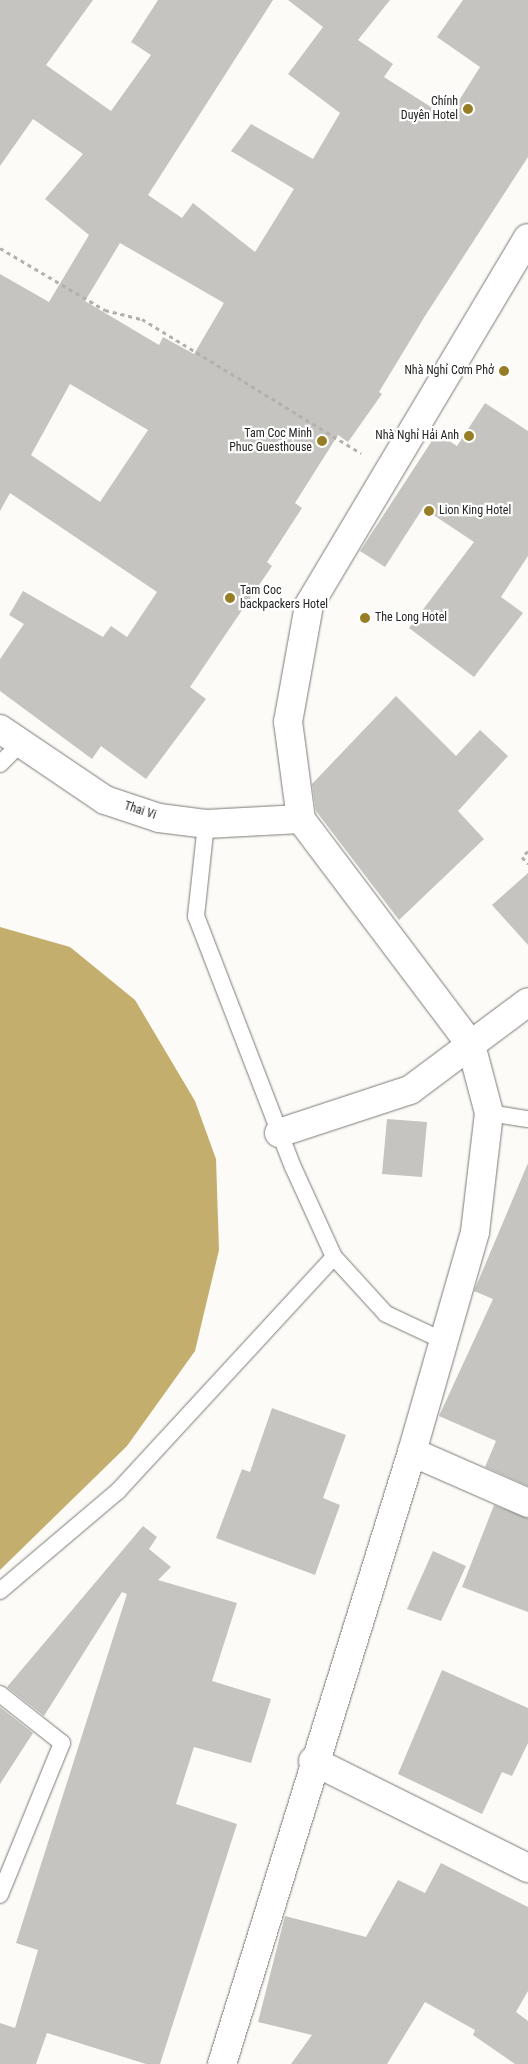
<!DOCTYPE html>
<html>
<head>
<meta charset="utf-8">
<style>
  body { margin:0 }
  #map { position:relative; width:528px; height:2064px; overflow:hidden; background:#fdfbf7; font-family:"Roboto Condensed",sans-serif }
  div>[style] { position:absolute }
  .water>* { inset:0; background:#c4ae6d }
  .building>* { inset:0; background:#c5c4c0 }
  .path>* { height:3px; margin-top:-1.5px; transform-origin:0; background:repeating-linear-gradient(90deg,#b3b1ae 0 4px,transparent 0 8px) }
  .roads { filter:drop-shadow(0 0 1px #7b7a76) drop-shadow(0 0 1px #7b7a76) }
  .service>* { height:16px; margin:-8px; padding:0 8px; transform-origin:8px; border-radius:8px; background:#fff }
  .minor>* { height:28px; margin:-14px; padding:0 14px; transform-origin:14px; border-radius:14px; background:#fff }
  .secondary>* { height:28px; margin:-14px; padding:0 14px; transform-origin:14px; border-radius:14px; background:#fff }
  .dots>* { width:14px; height:14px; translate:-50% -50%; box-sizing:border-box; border:2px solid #fff; border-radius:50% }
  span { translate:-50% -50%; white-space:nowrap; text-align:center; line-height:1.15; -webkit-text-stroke:4.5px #fff; paint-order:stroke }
  .poi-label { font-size:12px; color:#262524 }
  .right { translate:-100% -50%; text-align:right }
  .left { translate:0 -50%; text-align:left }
  .street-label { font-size:12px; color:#262524 }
</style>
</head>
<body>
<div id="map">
  <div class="water">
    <div style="clip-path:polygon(0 927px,70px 947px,135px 1000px,195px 1101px,216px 1159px,219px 1250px,195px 1351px,127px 1446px,0 1570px)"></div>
  </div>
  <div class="building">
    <div style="clip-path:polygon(evenodd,0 0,93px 0,46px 65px,111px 111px,151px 55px,131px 42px,158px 0,273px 0,148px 195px,182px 218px,193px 203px,255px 252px,294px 189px,231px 151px,251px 124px,313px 159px,340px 113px,288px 74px,323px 27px,288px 0,390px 0,358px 40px,393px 64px,384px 77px,448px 118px,480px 67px,437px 37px,463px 0,528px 0,528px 157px,425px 316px,379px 392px,382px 394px,348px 442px,338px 435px,295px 503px,302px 508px,267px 562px,272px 566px,190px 687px,206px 699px,146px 779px,101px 746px,92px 759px,0 691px,0 659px,24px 624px,9px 615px,23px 591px,103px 637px,111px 626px,127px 637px,157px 592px,10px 493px,0 511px,0 274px,49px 302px,89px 235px,45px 199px,83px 154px,33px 119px,0 166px,0 0,120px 243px,224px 303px,194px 354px,163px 337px,159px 345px,85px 301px,120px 243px,0 0,70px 384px,148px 430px,100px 502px,31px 455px,70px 384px)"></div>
    <div style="clip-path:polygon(485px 403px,528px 431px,528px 556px,501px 597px,523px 613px,474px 677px,409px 628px,474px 542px,423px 508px,385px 567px,360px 551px,437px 433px,457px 446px)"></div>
    <div style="clip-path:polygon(396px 696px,456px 756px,480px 730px,508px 756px,458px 811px,484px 839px,399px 920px,316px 811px,312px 784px)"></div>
    <div style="clip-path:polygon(528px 873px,528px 945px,492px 905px)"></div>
    <div style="clip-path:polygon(387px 1119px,427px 1122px,422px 1177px,382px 1174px)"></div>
    <div style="clip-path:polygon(528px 1163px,528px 1486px,485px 1467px,496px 1441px,439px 1416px,493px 1299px,474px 1291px)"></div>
    <div style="clip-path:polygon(272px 1408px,346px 1435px,323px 1498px,340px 1505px,315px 1575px,216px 1538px,242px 1469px,250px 1472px)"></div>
    <div style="clip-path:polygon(494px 1505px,528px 1518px,528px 1612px,462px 1587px)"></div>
    <div style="clip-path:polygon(143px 1526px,157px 1537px,149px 1549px,171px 1567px,158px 1580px,237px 1603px,212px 1681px,271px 1699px,251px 1763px,194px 1747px,176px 1804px,237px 1824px,160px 2064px,146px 2064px,47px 2033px,36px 2064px,0 2064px,0 2023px,15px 2028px,38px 1950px,16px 1943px,127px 1594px,122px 1592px,44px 1716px,7px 1687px)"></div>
    <div style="clip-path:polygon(433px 1551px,466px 1566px,441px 1621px,407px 1609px)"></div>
    <div style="clip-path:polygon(442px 1670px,528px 1708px,528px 1743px,512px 1776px,502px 1772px,482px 1814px,398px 1774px)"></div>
    <div style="clip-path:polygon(0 1707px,33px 1733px,0 1784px)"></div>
    <div style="clip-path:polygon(441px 1863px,528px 1907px,528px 1991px,516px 2012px,528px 2021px,528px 2064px,515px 2064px,473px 2035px,475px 2030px,425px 2002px,387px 2064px,291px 2064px,312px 2035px,258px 2022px,285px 1916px,366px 1937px,398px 1880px,425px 1893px)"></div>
  </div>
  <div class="path">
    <div style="left:0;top:248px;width:122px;rotate:30.6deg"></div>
    <div style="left:105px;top:310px;width:38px;rotate:14deg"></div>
    <div style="left:142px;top:319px;width:257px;rotate:31.5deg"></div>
    <div style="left:528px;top:851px;width:8px;rotate:135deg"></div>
    <div style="left:522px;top:857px;width:9px;rotate:49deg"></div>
  </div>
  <div class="roads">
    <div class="service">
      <div style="left:0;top:764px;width:31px;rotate:-45deg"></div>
      <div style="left:206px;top:824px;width:93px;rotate:96.2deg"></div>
      <div style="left:196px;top:916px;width:269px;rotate:68.9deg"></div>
      <div style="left:293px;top:1167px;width:99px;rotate:65.5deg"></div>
      <div style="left:334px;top:1257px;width:77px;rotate:47.6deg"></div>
      <div style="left:386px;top:1314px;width:64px;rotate:25deg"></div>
      <div style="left:489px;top:1113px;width:39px;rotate:9deg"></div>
      <div style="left:0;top:1591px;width:155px;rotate:-40.3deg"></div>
      <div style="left:118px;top:1491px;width:318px;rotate:-47.3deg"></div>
      <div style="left:0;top:1694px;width:79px;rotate:38.3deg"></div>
      <div style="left:62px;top:1743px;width:164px;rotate:112.2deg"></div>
    </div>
    <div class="minor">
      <div style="left:0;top:729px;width:127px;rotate:34.1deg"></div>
      <div style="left:105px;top:800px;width:57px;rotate:18.4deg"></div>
      <div style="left:159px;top:818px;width:47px;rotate:7.3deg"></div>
      <div style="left:206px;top:824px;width:95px;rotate:-3deg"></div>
      <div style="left:279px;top:1133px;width:138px;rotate:-18.2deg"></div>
      <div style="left:410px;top:1090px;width:147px;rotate:-36.7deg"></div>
      <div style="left:412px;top:1452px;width:127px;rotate:23.7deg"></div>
      <div style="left:313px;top:1761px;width:240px;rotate:26.5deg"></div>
    </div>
    <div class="secondary">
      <div style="left:222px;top:2064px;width:641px;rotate:-72.75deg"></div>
      <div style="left:412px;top:1452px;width:229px;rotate:-74deg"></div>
      <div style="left:475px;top:1232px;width:120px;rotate:-83.3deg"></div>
      <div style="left:489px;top:1113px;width:70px;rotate:-104.8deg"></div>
      <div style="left:471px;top:1045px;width:283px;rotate:-127deg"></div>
      <div style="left:301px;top:819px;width:98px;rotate:-97.6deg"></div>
      <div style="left:288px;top:722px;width:119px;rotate:-79.8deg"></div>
      <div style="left:309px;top:605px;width:427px;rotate:-59.2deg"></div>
    </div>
  </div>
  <div class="dots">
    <div style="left:468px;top:109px;background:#977d25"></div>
    <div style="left:504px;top:371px;background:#977d25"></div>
    <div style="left:469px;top:436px;background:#977d25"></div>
    <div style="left:322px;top:441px;background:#977d25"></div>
    <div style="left:429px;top:511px;background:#977d25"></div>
    <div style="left:230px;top:598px;background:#977d25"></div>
    <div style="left:365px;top:618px;background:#977d25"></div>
  </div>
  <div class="poi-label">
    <span class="right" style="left:458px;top:109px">Chính<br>Duyên Hotel</span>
    <span class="right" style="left:494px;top:371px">Nhà Nghỉ Cơm Phở</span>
    <span class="right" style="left:312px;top:441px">Tam Coc Minh<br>Phuc Guesthouse</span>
    <span class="right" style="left:459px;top:436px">Nhà Nghỉ Hải Anh</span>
    <span class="left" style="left:439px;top:511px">Lion King Hotel</span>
    <span class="left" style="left:240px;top:598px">Tam Coc<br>backpackers Hotel</span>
    <span class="left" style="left:375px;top:618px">The Long Hotel</span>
  </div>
  <div class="street-label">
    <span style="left:140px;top:811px;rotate:18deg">Thai Vi</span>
  </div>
</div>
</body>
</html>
